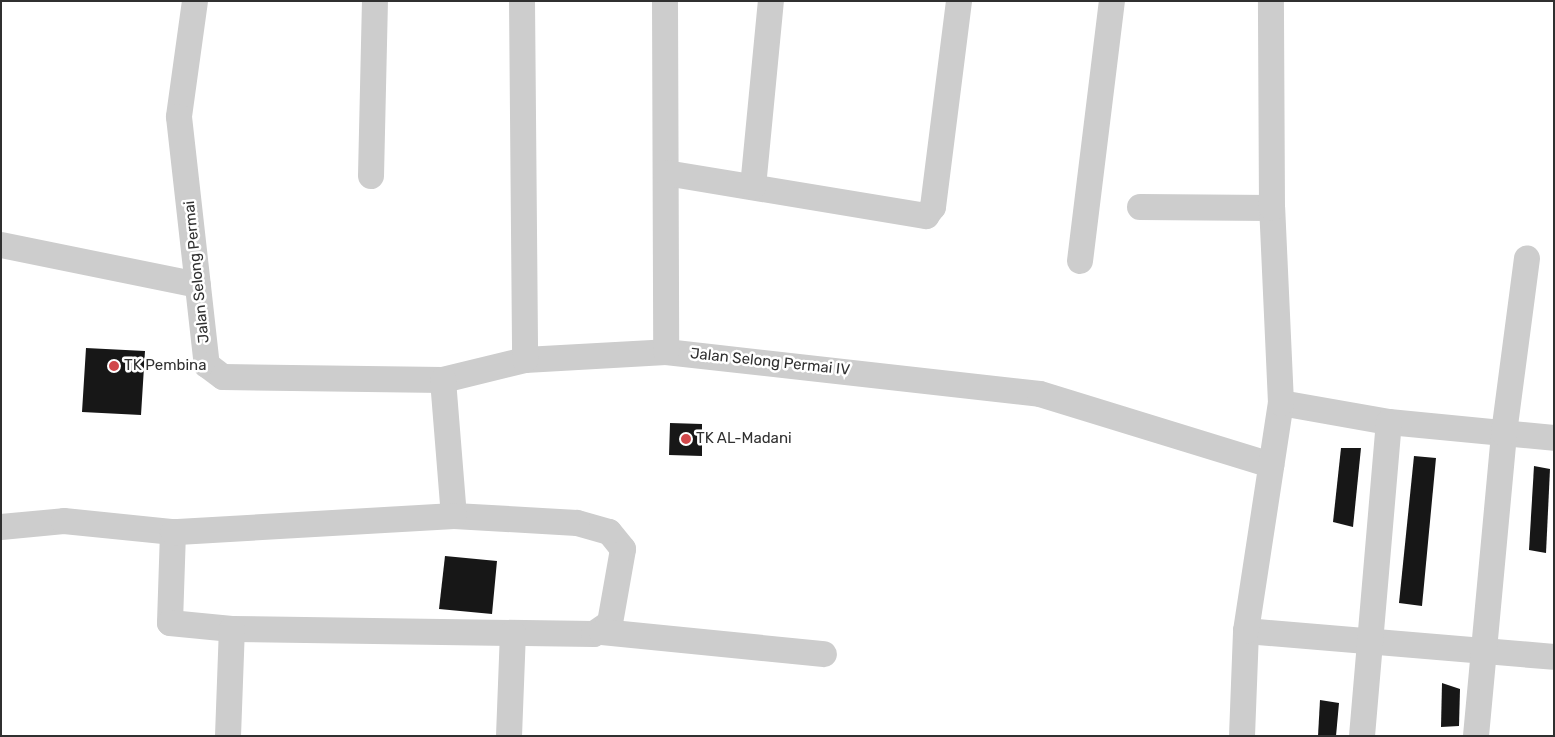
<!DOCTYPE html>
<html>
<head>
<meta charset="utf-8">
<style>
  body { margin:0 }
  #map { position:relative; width:1555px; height:737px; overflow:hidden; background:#fff; font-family:Rubik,sans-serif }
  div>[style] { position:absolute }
  .building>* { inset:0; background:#171717 }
  .minor>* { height:26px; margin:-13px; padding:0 13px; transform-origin:13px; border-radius:13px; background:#cdcdcd }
  .dots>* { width:14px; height:14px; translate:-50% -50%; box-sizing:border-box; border:2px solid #fff; border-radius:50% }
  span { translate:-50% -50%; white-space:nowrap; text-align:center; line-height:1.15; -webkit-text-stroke:5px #fff; paint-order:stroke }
  .street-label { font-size:15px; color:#303030 }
  .poi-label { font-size:15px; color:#303030 }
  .left { translate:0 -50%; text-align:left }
  .frame { position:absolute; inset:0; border:2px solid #303030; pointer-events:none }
</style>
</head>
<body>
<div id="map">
  <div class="building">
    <div style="clip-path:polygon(86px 348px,145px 351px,141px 415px,82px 412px)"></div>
    <div style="clip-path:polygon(670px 423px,702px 424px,702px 456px,669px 455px)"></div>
    <div style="clip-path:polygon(1341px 448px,1361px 448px,1353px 527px,1333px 522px)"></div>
    <div style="clip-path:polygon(1414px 456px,1436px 458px,1422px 606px,1399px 603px)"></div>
    <div style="clip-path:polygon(1534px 466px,1550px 469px,1546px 553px,1529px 550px)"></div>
    <div style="clip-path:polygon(445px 556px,497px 561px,492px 614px,439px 609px)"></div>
    <div style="clip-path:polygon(1442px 683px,1460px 689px,1459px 726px,1441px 727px)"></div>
    <div style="clip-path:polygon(1320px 700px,1339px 703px,1336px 736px,1318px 736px)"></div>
  </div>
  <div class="minor">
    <div style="left:195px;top:1px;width:117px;rotate:97.9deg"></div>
    <div style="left:179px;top:117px;width:250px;rotate:83.6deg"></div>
    <div style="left:207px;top:365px;width:20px;rotate:37deg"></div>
    <div style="left:223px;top:377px;width:220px;rotate:0.8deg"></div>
    <div style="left:443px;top:380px;width:84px;rotate:-13.7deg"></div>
    <div style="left:525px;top:360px;width:141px;rotate:-3.2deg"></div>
    <div style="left:666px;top:352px;width:376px;rotate:6.4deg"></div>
    <div style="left:1040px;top:394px;width:242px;rotate:17.1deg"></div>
    <div style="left:522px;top:1px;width:359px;rotate:89.5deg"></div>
    <div style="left:665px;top:1px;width:351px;rotate:89.8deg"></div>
    <div style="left:666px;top:173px;width:264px;rotate:9.4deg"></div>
    <div style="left:926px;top:216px;width:11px;rotate:-52deg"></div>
    <div style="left:933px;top:207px;width:208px;rotate:-82.8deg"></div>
    <div style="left:371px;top:176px;width:175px;rotate:-88.7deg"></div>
    <div style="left:753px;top:187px;width:187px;rotate:-84.5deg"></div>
    <div style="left:1140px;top:207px;width:132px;rotate:0.4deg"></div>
    <div style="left:1px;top:245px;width:201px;rotate:11.5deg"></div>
    <div style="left:1080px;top:261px;width:262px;rotate:-83deg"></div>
    <div style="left:443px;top:380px;width:136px;rotate:85.4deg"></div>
    <div style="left:1281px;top:403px;width:110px;rotate:10deg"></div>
    <div style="left:1389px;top:422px;width:166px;rotate:5.5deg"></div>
    <div style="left:1px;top:527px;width:63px;rotate:-5.4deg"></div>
    <div style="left:64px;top:521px;width:110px;rotate:5.8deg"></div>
    <div style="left:173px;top:532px;width:91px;rotate:91.9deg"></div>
    <div style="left:170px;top:623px;width:62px;rotate:5.5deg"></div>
    <div style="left:232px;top:629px;width:362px;rotate:0.8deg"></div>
    <div style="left:594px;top:634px;width:19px;rotate:-35deg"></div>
    <div style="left:610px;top:623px;width:75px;rotate:-80deg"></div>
    <div style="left:623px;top:549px;width:22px;rotate:-129deg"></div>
    <div style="left:609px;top:532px;width:33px;rotate:-164deg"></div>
    <div style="left:577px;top:523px;width:123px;rotate:-176.7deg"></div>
    <div style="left:454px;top:516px;width:281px;rotate:176.7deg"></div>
    <div style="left:1246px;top:631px;width:309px;rotate:4.8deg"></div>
    <div style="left:602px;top:632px;width:223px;rotate:5.7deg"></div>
    <div style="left:228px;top:736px;width:107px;rotate:-87.9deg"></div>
    <div style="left:509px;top:736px;width:103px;rotate:-87.8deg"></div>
    <div style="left:1242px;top:736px;width:105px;rotate:-87.8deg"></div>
    <div style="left:1246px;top:631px;width:231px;rotate:-81.3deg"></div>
    <div style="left:1281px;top:403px;width:195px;rotate:-92.6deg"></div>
    <div style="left:1272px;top:208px;width:207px;rotate:-90.3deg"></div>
    <div style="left:1362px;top:736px;width:315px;rotate:-85.1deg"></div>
    <div style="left:1476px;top:736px;width:304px;rotate:-84.7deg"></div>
    <div style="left:1504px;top:433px;width:176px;rotate:-82.5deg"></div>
  </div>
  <div class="dots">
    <div style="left:114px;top:366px;background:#d1484b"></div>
    <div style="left:686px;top:439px;background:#d1484b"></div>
  </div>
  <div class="street-label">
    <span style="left:197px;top:272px;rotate:-96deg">Jalan Selong Permai</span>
    <span style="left:770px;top:362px;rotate:6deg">Jalan Selong Permai IV</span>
  </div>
  <div class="poi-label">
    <span class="left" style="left:124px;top:366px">TK Pembina</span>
    <span class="left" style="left:696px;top:439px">TK AL-Madani</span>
  </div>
  <div class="frame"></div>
</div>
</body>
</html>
